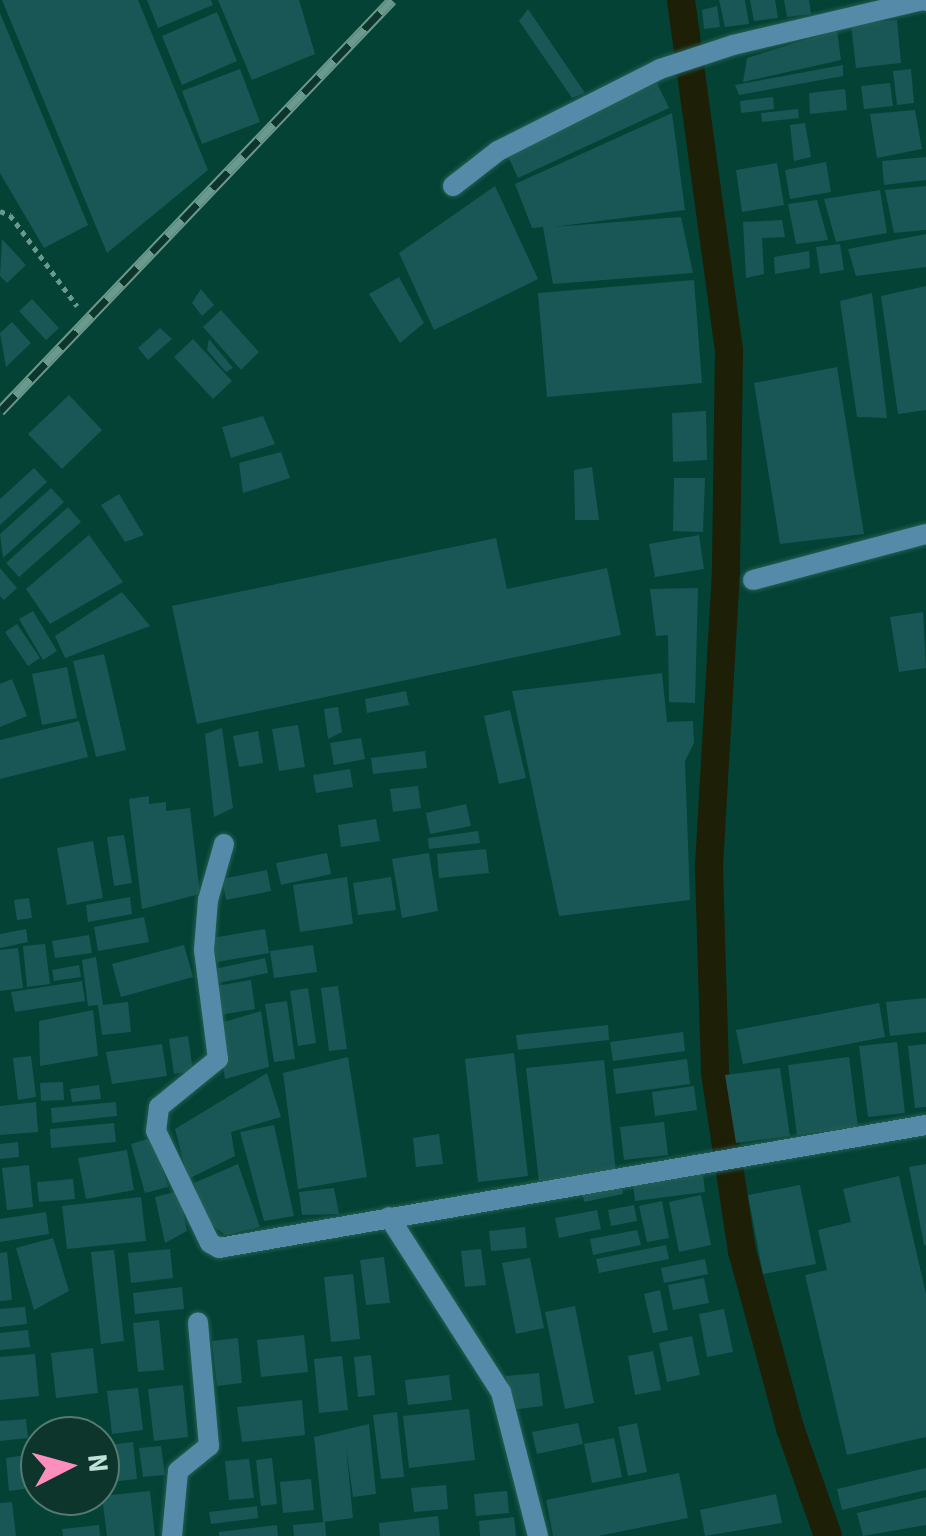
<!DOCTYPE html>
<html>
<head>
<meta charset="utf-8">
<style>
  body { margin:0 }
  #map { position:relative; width:926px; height:1536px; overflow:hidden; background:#034235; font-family:"Source Sans 3",sans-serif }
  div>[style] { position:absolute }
  .canal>* { height:28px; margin:-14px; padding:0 14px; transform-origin:14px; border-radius:14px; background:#1d1f07 }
  .building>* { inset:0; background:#195756 }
  .path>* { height:5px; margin-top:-2.5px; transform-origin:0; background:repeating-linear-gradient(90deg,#6a998d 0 5px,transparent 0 10px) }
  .roads { filter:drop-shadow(0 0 2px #255f52) drop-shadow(0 0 2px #255f52) }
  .minor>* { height:20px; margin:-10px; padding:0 10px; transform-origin:10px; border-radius:10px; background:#558ba9 }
  .tertiary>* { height:20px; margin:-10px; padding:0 10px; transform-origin:10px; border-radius:10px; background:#558ba9 }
  .rail>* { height:11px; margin-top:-5.5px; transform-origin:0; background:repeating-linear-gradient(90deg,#0e352c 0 22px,#6a9a8e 0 44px); box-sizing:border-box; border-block:2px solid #6a9a8e }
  span { translate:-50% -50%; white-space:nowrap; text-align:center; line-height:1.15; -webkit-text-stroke:10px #0e352c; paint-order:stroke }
  .north { position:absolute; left:20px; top:1416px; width:100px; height:100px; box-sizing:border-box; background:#0e352c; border:2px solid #557a70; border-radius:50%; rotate:84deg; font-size:28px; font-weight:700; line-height:40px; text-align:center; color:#bfe2d7 }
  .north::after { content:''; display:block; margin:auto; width:35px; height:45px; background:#fe8ebe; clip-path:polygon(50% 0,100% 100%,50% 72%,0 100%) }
</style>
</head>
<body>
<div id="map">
  <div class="canal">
    <div style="left:681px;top:0;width:354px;rotate:82.2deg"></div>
    <div style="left:729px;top:351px;width:220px;rotate:90.8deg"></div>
    <div style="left:726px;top:571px;width:298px;rotate:93.3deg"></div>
    <div style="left:709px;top:869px;width:204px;rotate:88.3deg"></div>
    <div style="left:715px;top:1073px;width:180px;rotate:81.4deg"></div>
    <div style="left:742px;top:1251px;width:183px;rotate:74.8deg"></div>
    <div style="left:790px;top:1428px;width:114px;rotate:70.6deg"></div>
  </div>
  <div class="building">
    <div style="clip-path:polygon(2px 0,138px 0,208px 170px,107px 253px)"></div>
    <div style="clip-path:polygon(147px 0,211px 0,213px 5px,158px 28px)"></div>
    <div style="clip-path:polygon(218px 0,299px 0,315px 54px,252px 80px)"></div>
    <div style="clip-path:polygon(719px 0,745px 0,749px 24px,725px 27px)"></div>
    <div style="clip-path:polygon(750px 0,775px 0,778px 18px,754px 21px)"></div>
    <div style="clip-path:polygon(784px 0,809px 0,811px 14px,787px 17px)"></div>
    <div style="clip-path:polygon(717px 6px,720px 27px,704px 29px,702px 10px)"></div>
    <div style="clip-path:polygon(528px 9px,585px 93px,572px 98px,519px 21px)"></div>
    <div style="clip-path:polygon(217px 12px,237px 61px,182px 85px,162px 36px)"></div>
    <div style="clip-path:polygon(0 13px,88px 225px,44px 248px,0 173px)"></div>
    <div style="clip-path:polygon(897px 20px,901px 63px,856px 68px,851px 24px)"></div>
    <div style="clip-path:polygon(837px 30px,841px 60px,743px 82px,747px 58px)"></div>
    <div style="clip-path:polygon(843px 65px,843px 76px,739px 95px,735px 85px)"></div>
    <div style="clip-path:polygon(240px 69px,260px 122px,202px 144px,182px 91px)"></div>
    <div style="clip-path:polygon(911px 69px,914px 103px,897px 105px,893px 71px)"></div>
    <div style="clip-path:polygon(657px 83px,669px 108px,518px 178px,506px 152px)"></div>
    <div style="clip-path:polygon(890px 83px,893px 106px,864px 109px,861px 86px)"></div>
    <div style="clip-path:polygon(845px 89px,847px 110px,810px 114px,809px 93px)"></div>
    <div style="clip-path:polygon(773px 97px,774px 109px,741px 113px,740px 101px)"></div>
    <div style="clip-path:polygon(798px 109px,799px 118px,762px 122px,761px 113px)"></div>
    <div style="clip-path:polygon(915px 110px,922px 149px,877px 158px,870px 114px)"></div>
    <div style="clip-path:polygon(672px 113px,685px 210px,553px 227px,681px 217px,693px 273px,553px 284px,543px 227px,532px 228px,515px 184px)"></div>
    <div style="clip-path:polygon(805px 123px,811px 157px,794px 161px,790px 125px)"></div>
    <div style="clip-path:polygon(926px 157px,926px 180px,884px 185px,882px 161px)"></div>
    <div style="clip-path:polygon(826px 162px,831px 192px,790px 199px,785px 170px)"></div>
    <div style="clip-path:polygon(777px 163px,784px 205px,742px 212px,736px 170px)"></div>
    <div style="clip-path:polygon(495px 186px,538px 279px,434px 330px,399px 253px)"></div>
    <div style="clip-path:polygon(926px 186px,926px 230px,894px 233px,885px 190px)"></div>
    <div style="clip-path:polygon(880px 190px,887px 233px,836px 242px,824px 199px)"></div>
    <div style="clip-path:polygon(817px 200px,828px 240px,796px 244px,788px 204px)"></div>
    <div style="clip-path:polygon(782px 220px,785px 237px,762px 238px,764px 274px,746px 278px,743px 222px)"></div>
    <div style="clip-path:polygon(926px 234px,926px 267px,856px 276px,848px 249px)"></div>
    <div style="clip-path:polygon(2px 239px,26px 265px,7px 283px,0 276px)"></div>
    <div style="clip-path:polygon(840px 244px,844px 270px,820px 274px,816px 247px)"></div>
    <div style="clip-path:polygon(809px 251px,810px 268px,775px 274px,774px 257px)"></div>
    <div style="clip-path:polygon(399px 277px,424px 323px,400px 343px,369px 294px)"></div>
    <div style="clip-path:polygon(694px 280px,702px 383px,547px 397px,538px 293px)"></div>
    <div style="clip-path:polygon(926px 286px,926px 410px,898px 414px,881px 296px)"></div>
    <div style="clip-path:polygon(201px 289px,214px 305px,202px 316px,192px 303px)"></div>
    <div style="clip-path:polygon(872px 293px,887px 418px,857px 417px,840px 301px)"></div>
    <div style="clip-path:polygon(32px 299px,59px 328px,46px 340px,19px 311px)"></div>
    <div style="clip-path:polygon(221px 310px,259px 352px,241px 370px,203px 327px)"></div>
    <div style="clip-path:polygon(12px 322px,31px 343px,6px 367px,0 333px)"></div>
    <div style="clip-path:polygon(160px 328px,172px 339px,148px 360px,138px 348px)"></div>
    <div style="clip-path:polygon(193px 339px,232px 381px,213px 399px,174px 357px)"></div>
    <div style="clip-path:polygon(209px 339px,233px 368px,226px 372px,207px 350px)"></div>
    <div style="clip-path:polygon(837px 367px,864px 534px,780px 544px,754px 383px)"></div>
    <div style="clip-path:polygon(69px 395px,102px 430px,62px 469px,28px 434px)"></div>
    <div style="clip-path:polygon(706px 411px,707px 460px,673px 462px,672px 413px)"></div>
    <div style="clip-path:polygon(263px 416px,275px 444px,231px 458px,222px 427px)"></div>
    <div style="clip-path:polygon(281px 452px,290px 478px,243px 493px,239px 463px)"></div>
    <div style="clip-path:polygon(592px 467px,599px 520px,575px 520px,574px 470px)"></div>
    <div style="clip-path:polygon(34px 468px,47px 482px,0 525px,0 499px)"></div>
    <div style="clip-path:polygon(674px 478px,705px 478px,703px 532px,673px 531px)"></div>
    <div style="clip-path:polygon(51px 488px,64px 502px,3px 558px,0 534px)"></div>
    <div style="clip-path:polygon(119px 494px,144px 535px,125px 542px,101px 505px)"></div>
    <div style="clip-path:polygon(68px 507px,81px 522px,19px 577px,6px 563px)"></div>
    <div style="clip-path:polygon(89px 535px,123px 582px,50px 624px,26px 589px)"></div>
    <div style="clip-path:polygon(699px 535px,704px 569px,655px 577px,649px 544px)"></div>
    <div style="clip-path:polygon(496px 538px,507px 589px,607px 568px,621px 635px,197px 724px,172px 606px)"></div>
    <div style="clip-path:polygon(0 568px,17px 588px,4px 600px,0 596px)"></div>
    <div style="clip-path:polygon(698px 588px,695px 703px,669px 702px,668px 635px,656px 636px,650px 589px)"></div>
    <div style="clip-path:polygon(122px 592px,150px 626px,65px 658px,55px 636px)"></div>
    <div style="clip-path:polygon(33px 611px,57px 651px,43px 660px,19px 619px)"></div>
    <div style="clip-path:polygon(923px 612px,926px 668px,899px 672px,890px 617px)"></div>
    <div style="clip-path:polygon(17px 624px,40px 658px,28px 666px,5px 632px)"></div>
    <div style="clip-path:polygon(104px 654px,126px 750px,96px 757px,73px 661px)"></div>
    <div style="clip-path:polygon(67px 667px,77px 718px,42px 725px,32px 674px)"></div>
    <div style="clip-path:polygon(662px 673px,667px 722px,693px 721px,694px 743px,685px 761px,690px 900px,559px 916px,512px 691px)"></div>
    <div style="clip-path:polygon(12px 679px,27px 716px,0 727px,0 684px)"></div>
    <div style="clip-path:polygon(406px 691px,409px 705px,367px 713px,365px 699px)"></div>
    <div style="clip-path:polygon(338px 707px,342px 732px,328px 739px,324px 709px)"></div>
    <div style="clip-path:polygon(510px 710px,526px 778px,499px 784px,484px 716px)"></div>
    <div style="clip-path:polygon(79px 721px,88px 757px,0 779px,0 740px)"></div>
    <div style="clip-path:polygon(298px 725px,305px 767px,279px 771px,272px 729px)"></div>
    <div style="clip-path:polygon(222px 728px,233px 808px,214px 817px,205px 734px)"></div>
    <div style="clip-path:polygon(258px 731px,263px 763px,239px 767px,233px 736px)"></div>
    <div style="clip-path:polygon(361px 738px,365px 759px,334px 765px,330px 743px)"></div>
    <div style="clip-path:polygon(425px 751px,427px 768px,373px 774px,371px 758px)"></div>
    <div style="clip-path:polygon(350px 769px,353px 787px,316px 793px,313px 775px)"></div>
    <div style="clip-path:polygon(418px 786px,421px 808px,393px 812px,390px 789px)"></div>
    <div style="clip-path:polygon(149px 796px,149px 804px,166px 802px,166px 811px,190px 808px,200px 894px,142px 909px,129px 799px)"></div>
    <div style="clip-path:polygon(466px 804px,471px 826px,430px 834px,426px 813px)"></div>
    <div style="clip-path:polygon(376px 819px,380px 841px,341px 847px,338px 825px)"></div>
    <div style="clip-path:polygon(478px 831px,480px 843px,429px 849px,428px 838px)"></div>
    <div style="clip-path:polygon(124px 835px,132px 883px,114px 886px,107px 837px)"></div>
    <div style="clip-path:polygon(93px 841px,103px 898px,67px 905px,57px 848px)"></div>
    <div style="clip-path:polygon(486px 849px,489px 873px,439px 878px,437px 854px)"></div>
    <div style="clip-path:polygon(327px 853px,331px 874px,281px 885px,276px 863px)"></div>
    <div style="clip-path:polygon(429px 853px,438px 911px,402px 918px,392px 859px)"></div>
    <div style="clip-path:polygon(267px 870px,271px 891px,226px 900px,222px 879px)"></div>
    <div style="clip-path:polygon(347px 877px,353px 924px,300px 932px,293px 885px)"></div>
    <div style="clip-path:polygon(391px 877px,396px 910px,358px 915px,353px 883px)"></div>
    <div style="clip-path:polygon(130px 897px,132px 914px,88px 922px,86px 905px)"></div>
    <div style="clip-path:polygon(29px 898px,32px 918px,17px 920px,14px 900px)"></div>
    <div style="clip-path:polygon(144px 917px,149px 942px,98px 951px,94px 927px)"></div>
    <div style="clip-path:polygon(26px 929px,28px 942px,0 948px,0 934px)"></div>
    <div style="clip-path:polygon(265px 929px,269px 953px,217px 962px,212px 938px)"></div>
    <div style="clip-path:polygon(89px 935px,92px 953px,55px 958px,52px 941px)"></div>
    <div style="clip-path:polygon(45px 944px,50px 984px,27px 987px,23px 946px)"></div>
    <div style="clip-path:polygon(184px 945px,193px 977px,121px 997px,112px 964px)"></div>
    <div style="clip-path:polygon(313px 945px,317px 972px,274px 978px,270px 951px)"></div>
    <div style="clip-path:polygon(18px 948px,23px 988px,0 991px,0 950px)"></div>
    <div style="clip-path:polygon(96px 957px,103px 1005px,128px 1002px,131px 1032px,102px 1035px,98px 1005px,88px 1006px,82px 960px)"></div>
    <div style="clip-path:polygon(265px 958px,268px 973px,213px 984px,210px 970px)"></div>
    <div style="clip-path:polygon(79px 965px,81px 977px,54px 981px,52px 970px)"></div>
    <div style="clip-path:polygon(251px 980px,255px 1009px,220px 1015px,216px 986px)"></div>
    <div style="clip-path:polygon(82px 981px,85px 1001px,15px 1012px,11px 992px)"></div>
    <div style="clip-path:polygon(338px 986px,347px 1049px,329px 1051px,321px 988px)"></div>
    <div style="clip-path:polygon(308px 988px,316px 1043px,298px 1046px,290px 991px)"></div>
    <div style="clip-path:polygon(926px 998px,926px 1032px,890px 1036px,886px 1002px)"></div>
    <div style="clip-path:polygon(287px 1001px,295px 1059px,274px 1062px,265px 1004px)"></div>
    <div style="clip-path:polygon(879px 1003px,885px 1037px,743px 1064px,736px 1030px)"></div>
    <div style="clip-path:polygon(93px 1010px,98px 1056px,40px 1066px,39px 1021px)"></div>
    <div style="clip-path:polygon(261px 1011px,269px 1067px,225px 1079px,217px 1024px)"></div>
    <div style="clip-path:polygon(608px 1025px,609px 1040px,518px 1050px,516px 1035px)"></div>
    <div style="clip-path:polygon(683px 1032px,685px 1051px,613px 1061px,610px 1042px)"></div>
    <div style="clip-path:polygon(188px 1036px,193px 1071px,174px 1074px,169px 1039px)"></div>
    <div style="clip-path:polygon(897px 1042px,905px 1113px,868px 1117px,859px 1046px)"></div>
    <div style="clip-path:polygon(162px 1044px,167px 1076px,112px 1084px,106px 1052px)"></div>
    <div style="clip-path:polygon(926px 1044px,926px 1107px,915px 1108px,908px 1046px)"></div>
    <div style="clip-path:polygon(514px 1053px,528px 1176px,478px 1182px,465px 1059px)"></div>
    <div style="clip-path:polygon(31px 1056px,36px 1097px,18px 1100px,13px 1058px)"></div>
    <div style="clip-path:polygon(348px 1057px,367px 1177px,298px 1189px,283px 1073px)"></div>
    <div style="clip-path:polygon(849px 1057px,858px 1127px,797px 1135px,788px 1065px)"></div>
    <div style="clip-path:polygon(687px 1059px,690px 1084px,616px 1094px,613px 1069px)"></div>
    <div style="clip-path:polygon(604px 1060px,616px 1173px,539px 1182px,526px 1068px)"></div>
    <div style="clip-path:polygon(780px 1068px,790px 1136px,736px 1143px,725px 1075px)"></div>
    <div style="clip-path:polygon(267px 1073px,281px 1117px,231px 1132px,235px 1156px,188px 1179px,175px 1129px)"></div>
    <div style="clip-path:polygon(63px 1082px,64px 1100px,41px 1101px,40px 1083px)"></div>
    <div style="clip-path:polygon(99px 1085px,101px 1099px,72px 1102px,70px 1089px)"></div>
    <div style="clip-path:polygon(694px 1086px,697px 1110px,655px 1116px,652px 1092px)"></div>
    <div style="clip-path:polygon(36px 1102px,38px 1132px,0 1135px,0 1106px)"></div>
    <div style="clip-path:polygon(116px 1102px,117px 1116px,52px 1123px,51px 1108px)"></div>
    <div style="clip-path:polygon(664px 1122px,668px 1155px,624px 1160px,620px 1127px)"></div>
    <div style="clip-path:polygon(114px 1123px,116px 1142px,51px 1148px,50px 1129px)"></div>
    <div style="clip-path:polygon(274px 1125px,294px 1216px,264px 1221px,240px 1132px)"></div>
    <div style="clip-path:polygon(439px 1134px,443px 1164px,416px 1167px,413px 1138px)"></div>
    <div style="clip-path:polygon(154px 1137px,168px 1187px,145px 1193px,131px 1144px)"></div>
    <div style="clip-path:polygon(18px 1142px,19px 1157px,0 1159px,0 1144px)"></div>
    <div style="clip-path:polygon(127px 1150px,134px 1190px,86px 1199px,78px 1158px)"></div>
    <div style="clip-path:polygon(238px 1164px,260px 1227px,225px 1235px,208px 1222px,194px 1183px)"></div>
    <div style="clip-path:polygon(926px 1164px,926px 1245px,924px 1245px,909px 1167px)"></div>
    <div style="clip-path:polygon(29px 1165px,33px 1207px,7px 1210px,2px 1168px)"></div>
    <div style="clip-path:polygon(702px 1166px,705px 1192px,635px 1201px,632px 1175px)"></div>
    <div style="clip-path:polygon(899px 1176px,926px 1294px,926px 1437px,847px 1455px,805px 1275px,827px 1270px,818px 1230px,851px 1222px,843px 1189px)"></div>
    <div style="clip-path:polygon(620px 1178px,623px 1194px,584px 1202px,581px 1186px)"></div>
    <div style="clip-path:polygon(73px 1179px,75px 1199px,39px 1202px,37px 1182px)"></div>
    <div style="clip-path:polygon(800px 1185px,816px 1264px,763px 1274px,748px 1195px)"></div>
    <div style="clip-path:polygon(334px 1188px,339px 1214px,302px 1215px,299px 1192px)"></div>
    <div style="clip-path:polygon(179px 1191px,187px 1231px,165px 1243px,155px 1197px)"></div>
    <div style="clip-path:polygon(701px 1195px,711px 1245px,679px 1252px,669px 1202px)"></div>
    <div style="clip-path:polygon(141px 1197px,146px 1241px,67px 1249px,62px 1206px)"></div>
    <div style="clip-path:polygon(662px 1201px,669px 1238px,647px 1242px,639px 1206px)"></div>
    <div style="clip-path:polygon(634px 1205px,637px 1221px,611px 1226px,608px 1210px)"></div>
    <div style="clip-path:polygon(597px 1210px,601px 1229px,559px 1238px,555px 1218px)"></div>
    <div style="clip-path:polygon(46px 1212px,49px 1234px,0 1242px,0 1219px)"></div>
    <div style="clip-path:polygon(525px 1227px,527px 1248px,491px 1251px,489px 1231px)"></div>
    <div style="clip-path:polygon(637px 1230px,641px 1245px,593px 1255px,590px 1239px)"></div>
    <div style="clip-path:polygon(53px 1238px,69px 1291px,34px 1310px,16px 1248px)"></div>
    <div style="clip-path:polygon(666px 1245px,669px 1259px,599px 1273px,596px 1259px)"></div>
    <div style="clip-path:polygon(170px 1249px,173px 1278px,131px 1283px,128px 1253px)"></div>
    <div style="clip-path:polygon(481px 1249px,486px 1285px,465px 1287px,461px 1251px)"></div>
    <div style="clip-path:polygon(114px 1250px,124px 1341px,101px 1344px,91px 1252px)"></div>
    <div style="clip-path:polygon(7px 1252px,12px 1300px,0 1301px,0 1253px)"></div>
    <div style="clip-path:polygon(384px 1257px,390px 1303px,366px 1305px,360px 1260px)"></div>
    <div style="clip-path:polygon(530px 1258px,544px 1328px,516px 1334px,502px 1263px)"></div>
    <div style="clip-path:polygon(705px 1259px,708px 1274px,664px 1283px,661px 1268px)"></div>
    <div style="clip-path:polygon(353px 1274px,360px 1339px,331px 1342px,324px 1277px)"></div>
    <div style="clip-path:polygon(704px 1278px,709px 1303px,673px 1310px,668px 1285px)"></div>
    <div style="clip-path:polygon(182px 1287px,184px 1309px,135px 1314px,133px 1293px)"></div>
    <div style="clip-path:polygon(660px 1290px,668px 1330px,653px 1333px,644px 1294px)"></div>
    <div style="clip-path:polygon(575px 1306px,594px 1403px,565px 1409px,545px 1312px)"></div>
    <div style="clip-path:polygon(25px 1307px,27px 1324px,0 1327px,0 1309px)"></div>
    <div style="clip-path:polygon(724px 1309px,733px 1352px,707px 1357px,699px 1314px)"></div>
    <div style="clip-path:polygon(159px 1320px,164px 1370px,138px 1372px,133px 1323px)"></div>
    <div style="clip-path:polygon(28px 1330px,30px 1347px,0 1350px,0 1333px)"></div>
    <div style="clip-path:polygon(304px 1335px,308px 1372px,261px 1377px,257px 1340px)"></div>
    <div style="clip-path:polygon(692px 1336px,700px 1375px,667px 1382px,659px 1343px)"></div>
    <div style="clip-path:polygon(238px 1338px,242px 1383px,217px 1386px,212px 1341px)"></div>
    <div style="clip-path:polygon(93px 1348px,98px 1393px,56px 1398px,51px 1353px)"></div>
    <div style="clip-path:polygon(653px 1351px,661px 1390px,635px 1395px,628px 1356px)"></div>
    <div style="clip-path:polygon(35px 1354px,39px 1396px,0 1400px,0 1357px)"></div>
    <div style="clip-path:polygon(371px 1355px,375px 1395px,358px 1397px,354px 1357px)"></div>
    <div style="clip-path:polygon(342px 1356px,348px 1410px,319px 1413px,314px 1359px)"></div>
    <div style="clip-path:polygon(539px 1373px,543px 1406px,510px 1410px,506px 1376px)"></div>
    <div style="clip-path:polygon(449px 1375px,452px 1400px,408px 1405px,405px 1380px)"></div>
    <div style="clip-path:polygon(183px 1385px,188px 1437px,154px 1441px,148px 1389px)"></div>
    <div style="clip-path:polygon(138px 1388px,143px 1430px,112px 1434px,107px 1391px)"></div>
    <div style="clip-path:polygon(302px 1400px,305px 1435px,242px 1442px,237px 1407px)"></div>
    <div style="clip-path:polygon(469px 1409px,475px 1460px,409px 1468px,403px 1416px)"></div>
    <div style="clip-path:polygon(397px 1412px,404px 1477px,381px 1479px,373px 1415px)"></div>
    <div style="clip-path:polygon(26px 1419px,28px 1438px,0 1441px,0 1421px)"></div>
    <div style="clip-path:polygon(578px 1423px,583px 1444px,537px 1454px,532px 1432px)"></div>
    <div style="clip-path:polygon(637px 1423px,647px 1472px,628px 1476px,618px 1427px)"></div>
    <div style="clip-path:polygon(369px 1424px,376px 1494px,353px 1497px,346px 1446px,353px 1518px,323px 1522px,314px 1437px)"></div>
    <div style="clip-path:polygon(614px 1438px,622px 1477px,592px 1483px,584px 1444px)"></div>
    <div style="clip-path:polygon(133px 1442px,137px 1479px,100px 1483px,100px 1446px)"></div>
    <div style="clip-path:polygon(161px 1446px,165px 1475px,143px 1477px,139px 1448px)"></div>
    <div style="clip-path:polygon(26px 1455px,30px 1488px,9px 1491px,6px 1458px)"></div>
    <div style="clip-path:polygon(272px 1458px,277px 1504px,261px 1506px,256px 1460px)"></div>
    <div style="clip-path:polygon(249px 1459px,254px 1498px,229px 1500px,225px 1461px)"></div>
    <div style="clip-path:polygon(926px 1468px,926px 1490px,842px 1510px,837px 1489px)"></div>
    <div style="clip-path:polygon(679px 1473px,688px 1518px,598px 1536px,553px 1536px,546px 1500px)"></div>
    <div style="clip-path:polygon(311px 1479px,314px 1510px,283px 1513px,280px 1482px)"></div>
    <div style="clip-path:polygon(446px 1485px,448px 1509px,414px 1512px,411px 1488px)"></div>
    <div style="clip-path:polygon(150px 1491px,155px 1536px,107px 1536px,102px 1496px)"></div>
    <div style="clip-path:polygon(507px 1491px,509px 1513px,476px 1516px,474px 1494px)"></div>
    <div style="clip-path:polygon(776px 1494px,782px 1523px,705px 1536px,700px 1510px)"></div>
    <div style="clip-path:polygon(56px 1496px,93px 1496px,93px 1503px,55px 1505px)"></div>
    <div style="clip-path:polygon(926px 1497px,926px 1525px,863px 1536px,857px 1513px)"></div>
    <div style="clip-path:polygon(12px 1502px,16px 1536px,0 1536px,0 1503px)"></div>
    <div style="clip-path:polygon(257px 1506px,258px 1518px,211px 1524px,209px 1512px)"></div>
    <div style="clip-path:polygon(438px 1516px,440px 1536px,380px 1536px,379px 1523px)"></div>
    <div style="clip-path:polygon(514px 1517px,516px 1536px,480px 1536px,479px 1521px)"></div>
    <div style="clip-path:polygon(325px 1522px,326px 1536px,294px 1536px,293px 1525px)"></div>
    <div style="clip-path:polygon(99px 1525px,100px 1536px,63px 1536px,62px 1529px)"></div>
    <div style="clip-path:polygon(277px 1525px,278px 1536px,219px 1536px,219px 1532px)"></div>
  </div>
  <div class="path">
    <div style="left:0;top:211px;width:11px;rotate:22deg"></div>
    <div style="left:10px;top:215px;width:113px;rotate:53.6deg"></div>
  </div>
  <div class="roads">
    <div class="minor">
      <div style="left:453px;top:186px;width:57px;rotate:-37.9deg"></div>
      <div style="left:498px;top:151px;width:182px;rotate:-26.8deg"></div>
      <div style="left:660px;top:69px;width:77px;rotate:-18.2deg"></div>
      <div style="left:733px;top:45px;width:195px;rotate:-13.3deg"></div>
      <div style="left:753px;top:580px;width:179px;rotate:-14.9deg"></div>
      <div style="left:224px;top:844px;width:58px;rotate:105.9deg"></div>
      <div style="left:208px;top:900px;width:50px;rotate:94.6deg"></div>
      <div style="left:204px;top:950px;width:110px;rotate:82.7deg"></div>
      <div style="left:218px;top:1059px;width:76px;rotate:140.9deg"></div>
      <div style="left:159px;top:1107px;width:24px;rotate:97deg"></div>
      <div style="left:156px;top:1131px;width:124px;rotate:64.3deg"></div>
      <div style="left:210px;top:1243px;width:10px;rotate:29deg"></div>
      <div style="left:219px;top:1248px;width:718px;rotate:-9.87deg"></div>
      <div style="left:389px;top:1217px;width:208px;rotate:57.4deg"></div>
      <div style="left:501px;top:1392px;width:149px;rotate:75.6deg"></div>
      <div style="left:172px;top:1536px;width:65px;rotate:-84.7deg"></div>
      <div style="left:178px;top:1471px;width:40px;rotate:-39deg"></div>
      <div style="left:209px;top:1446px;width:124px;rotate:-95.1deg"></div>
    </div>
    <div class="tertiary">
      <div style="left:926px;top:0;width:1px;rotate:90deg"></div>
    </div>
  </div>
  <div class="rail">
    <div style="left:0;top:411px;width:568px;rotate:-46.36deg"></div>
  </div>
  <div class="north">N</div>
</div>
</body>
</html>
